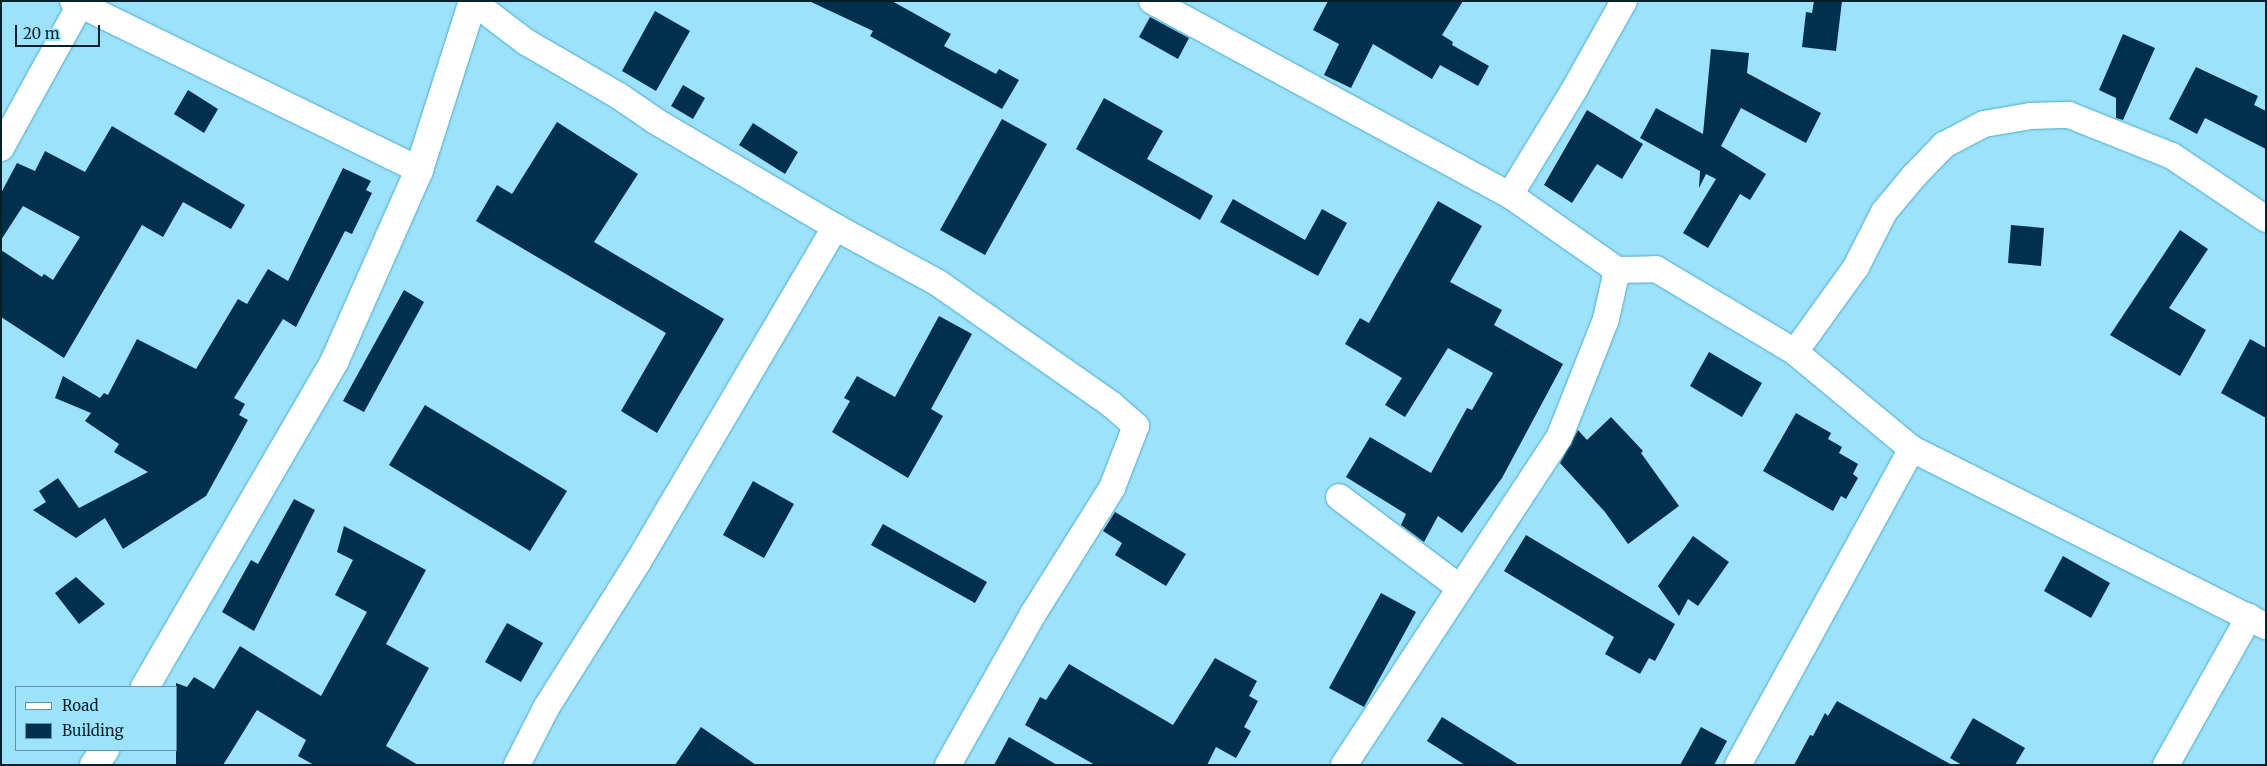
<!DOCTYPE html>
<html>
<head>
<meta charset="utf-8">
<style>
  body { margin:0 }
  #map { position:relative; width:2267px; height:766px; overflow:hidden; background:#9de2fb; font-family:Merriweather,serif }
  div>[style] { position:absolute }
  .building>* { inset:0; background:#00304e }
  .roads { filter:drop-shadow(0 0 1px #4ea9c6) drop-shadow(0 0 1px #4ea9c6) }
  .street>* { height:26px; margin:-13px; padding:0 13px; transform-origin:13px; border-radius:13px; background:#fff }
  .secondary>* { height:28px; margin:-14px; padding:0 14px; transform-origin:14px; border-radius:14px; background:#fff }
  span { translate:-50% -50%; white-space:nowrap; text-align:center; line-height:1.15; -webkit-text-stroke:5px #9de2fb; paint-order:stroke }
  .frame { position:absolute; inset:0; border:2px solid #05222b; pointer-events:none }
  .legend { position:absolute; left:15px; top:686px; width:162px; height:65px; box-sizing:border-box; background:#9de2fb; border:1px solid #6095a8; margin:0; padding:6px 9px; list-style:none; font-size:15px; color:#05222b }
  .legend li { display:flex; align-items:center; gap:10px; height:25px }
  .legend b { width:25px; border:1px solid #6095a8 }
  .scale { position:absolute; left:15px; top:25px; width:85px; height:22px; box-sizing:border-box; border:2px solid #05222b; border-top:0; padding-left:6px; font-size:15px; line-height:18px; white-space:nowrap; color:#05222b; -webkit-text-stroke:4px #9de2fb; paint-order:stroke }
</style>
</head>
<body>
<div id="map">
  <div class="building">
    <div style="clip-path:polygon(809px 1px,892px 1px,951px 34px,944px 46px,996px 74px,999px 69px,1019px 80px,1002px 109px,870px 36px,873px 31px)"></div>
    <div style="clip-path:polygon(1328px 1px,1463px 1px,1442px 35px,1453px 42px,1452px 45px,1489px 66px,1478px 86px,1440px 65px,1432px 79px,1373px 44px,1351px 88px,1324px 75px,1339px 44px,1313px 30px)"></div>
    <div style="clip-path:polygon(1814px 1px,1842px 1px,1836px 51px,1802px 47px,1806px 12px,1812px 13px)"></div>
    <div style="clip-path:polygon(655px 11px,690px 31px,656px 91px,622px 71px)"></div>
    <div style="clip-path:polygon(1150px 17px,1189px 38px,1178px 59px,1139px 37px)"></div>
    <div style="clip-path:polygon(2123px 34px,2155px 48px,2123px 120px,2116px 118px,2116px 98px,2099px 90px)"></div>
    <div style="clip-path:polygon(1711px 49px,1749px 53px,1747px 73px,1821px 113px,1806px 143px,1741px 108px,1721px 146px,1766px 174px,1750px 200px,1740px 194px,1708px 248px,1683px 233px,1716px 179px,1706px 174px,1699px 188px,1700px 171px,1640px 138px,1656px 108px,1703px 134px)"></div>
    <div style="clip-path:polygon(2196px 67px,2258px 96px,2254px 105px,2266px 111px,2266px 149px,2205px 118px,2197px 134px,2169px 119px)"></div>
    <div style="clip-path:polygon(683px 85px,705px 98px,693px 119px,671px 106px)"></div>
    <div style="clip-path:polygon(188px 90px,218px 109px,204px 133px,174px 114px)"></div>
    <div style="clip-path:polygon(1104px 98px,1163px 131px,1147px 159px,1213px 196px,1200px 220px,1076px 149px)"></div>
    <div style="clip-path:polygon(1587px 110px,1643px 144px,1622px 179px,1597px 164px,1572px 203px,1544px 185px)"></div>
    <div style="clip-path:polygon(1002px 119px,1047px 144px,985px 255px,940px 230px)"></div>
    <div style="clip-path:polygon(557px 122px,638px 174px,594px 242px,724px 319px,657px 433px,621px 411px,666px 333px,476px 221px,497px 185px,512px 194px)"></div>
    <div style="clip-path:polygon(753px 123px,798px 152px,785px 174px,739px 145px)"></div>
    <div style="clip-path:polygon(112px 126px,245px 205px,231px 229px,183px 202px,163px 237px,142px 225px,64px 358px,1px 317px,1px 250px,42px 277px,44px 274px,53px 280px,80px 237px,23px 206px,1px 240px,1px 193px,17px 163px,35px 171px,45px 151px,85px 172px)"></div>
    <div style="clip-path:polygon(343px 168px,371px 181px,366px 190px,372px 193px,352px 234px,345px 231px,296px 327px,283px 319px,234px 398px,245px 404px,239px 415px,248px 420px,206px 496px,123px 549px,105px 518px,76px 538px,33px 510px,46px 502px,39px 491px,58px 478px,79px 508px,148px 472px,114px 452px,119px 444px,85px 421px,91px 413px,55px 398px,63px 376px,100px 398px,104px 393px,108px 395px,137px 339px,196px 369px,238px 299px,247px 304px,268px 269px,288px 281px)"></div>
    <div style="clip-path:polygon(1233px 199px,1305px 240px,1322px 209px,1347px 223px,1318px 276px,1220px 222px)"></div>
    <div style="clip-path:polygon(1438px 201px,1482px 226px,1450px 282px,1502px 310px,1494px 325px,1563px 364px,1502px 478px,1462px 533px,1438px 516px,1424px 542px,1401px 525px,1406px 514px,1346px 477px,1370px 437px,1431px 473px,1467px 408px,1472px 410px,1493px 373px,1448px 348px,1405px 417px,1385px 405px,1402px 378px,1345px 344px,1360px 318px,1369px 323px)"></div>
    <div style="clip-path:polygon(2011px 225px,2044px 228px,2041px 266px,2008px 263px)"></div>
    <div style="clip-path:polygon(2180px 230px,2208px 249px,2169px 308px,2206px 330px,2180px 376px,2110px 335px)"></div>
    <div style="clip-path:polygon(404px 290px,424px 302px,364px 412px,343px 401px)"></div>
    <div style="clip-path:polygon(939px 316px,972px 334px,931px 409px,943px 416px,908px 478px,832px 432px,850px 401px,844px 398px,857px 376px,895px 397px)"></div>
    <div style="clip-path:polygon(2250px 339px,2266px 348px,2266px 418px,2221px 393px)"></div>
    <div style="clip-path:polygon(1709px 352px,1762px 383px,1742px 417px,1690px 386px)"></div>
    <div style="clip-path:polygon(425px 405px,567px 491px,530px 551px,389px 465px)"></div>
    <div style="clip-path:polygon(1796px 413px,1831px 433px,1828px 439px,1842px 447px,1839px 453px,1858px 464px,1853px 474px,1858px 478px,1846px 499px,1841px 496px,1833px 511px,1763px 471px)"></div>
    <div style="clip-path:polygon(1611px 417px,1643px 451px,1641px 453px,1679px 506px,1628px 544px,1605px 512px,1560px 463px,1578px 430px,1587px 440px)"></div>
    <div style="clip-path:polygon(753px 481px,794px 504px,764px 558px,723px 535px)"></div>
    <div style="clip-path:polygon(294px 499px,315px 510px,254px 631px,222px 612px,251px 560px,258px 564px)"></div>
    <div style="clip-path:polygon(1115px 512px,1186px 554px,1166px 586px,1115px 555px,1122px 543px,1103px 531px)"></div>
    <div style="clip-path:polygon(883px 524px,987px 582px,975px 603px,871px 545px)"></div>
    <div style="clip-path:polygon(344px 526px,426px 570px,386px 644px,429px 668px,386px 746px,418px 765px,314px 765px,298px 756px,306px 740px,257px 710px,223px 765px,176px 765px,176px 683px,187px 687px,194px 677px,214px 689px,240px 646px,321px 696px,367px 612px,335px 595px,353px 560px,337px 552px)"></div>
    <div style="clip-path:polygon(1526px 535px,1675px 624px,1655px 661px,1649px 658px,1640px 674px,1605px 654px,1614px 637px,1504px 571px)"></div>
    <div style="clip-path:polygon(1693px 536px,1729px 562px,1698px 606px,1688px 599px,1679px 616px,1658px 586px)"></div>
    <div style="clip-path:polygon(2063px 556px,2110px 583px,2091px 618px,2044px 591px)"></div>
    <div style="clip-path:polygon(76px 577px,105px 604px,79px 624px,55px 593px)"></div>
    <div style="clip-path:polygon(1381px 593px,1416px 612px,1364px 707px,1329px 688px)"></div>
    <div style="clip-path:polygon(507px 623px,543px 643px,521px 682px,485px 662px)"></div>
    <div style="clip-path:polygon(1215px 658px,1257px 681px,1249px 696px,1258px 701px,1244px 727px,1251px 731px,1236px 758px,1216px 747px,1207px 765px,1095px 765px,1025px 725px,1040px 697px,1046px 700px,1069px 664px,1173px 725px)"></div>
    <div style="clip-path:polygon(1837px 701px,1952px 765px,1794px 765px,1810px 735px,1813px 736px,1825px 713px,1828px 716px)"></div>
    <div style="clip-path:polygon(1442px 717px,1519px 765px,1465px 765px,1427px 741px)"></div>
    <div style="clip-path:polygon(1973px 718px,2025px 748px,2015px 765px,1962px 765px,1950px 758px)"></div>
    <div style="clip-path:polygon(701px 727px,756px 765px,675px 765px)"></div>
    <div style="clip-path:polygon(1701px 727px,1727px 741px,1714px 765px,1680px 765px)"></div>
    <div style="clip-path:polygon(1009px 737px,1057px 765px,994px 765px)"></div>
  </div>
  <div class="roads">
    <div class="street">
      <div style="left:73px;top:1px;width:385px;rotate:26deg"></div>
      <div style="left:472px;top:1px;width:68px;rotate:37.2deg"></div>
      <div style="left:526px;top:42px;width:108px;rotate:30.1deg"></div>
      <div style="left:619px;top:96px;width:46px;rotate:34.4deg"></div>
      <div style="left:657px;top:122px;width:207px;rotate:30.5deg"></div>
      <div style="left:835px;top:227px;width:117px;rotate:28.5deg"></div>
      <div style="left:938px;top:283px;width:213px;rotate:35deg"></div>
      <div style="left:1112px;top:405px;width:32px;rotate:41deg"></div>
      <div style="left:1136px;top:426px;width:66px;rotate:111.2deg"></div>
      <div style="left:1112px;top:488px;width:149px;rotate:122.1deg"></div>
      <div style="left:1033px;top:614px;width:173px;rotate:119.4deg"></div>
      <div style="left:1152px;top:1px;width:407px;rotate:28.5deg"></div>
      <div style="left:1510px;top:195px;width:131px;rotate:35deg"></div>
      <div style="left:1617px;top:270px;width:39px;rotate:-1deg"></div>
      <div style="left:1656px;top:269px;width:162px;rotate:30.8deg"></div>
      <div style="left:1795px;top:352px;width:152px;rotate:39.7deg"></div>
      <div style="left:1912px;top:449px;width:396px;rotate:26.6deg"></div>
      <div style="left:1px;top:148px;width:163px;rotate:-61.1deg"></div>
      <div style="left:1510px;top:195px;width:123px;rotate:-58.6deg"></div>
      <div style="left:1574px;top:90px;width:102px;rotate:-60.7deg"></div>
      <div style="left:1795px;top:352px;width:105px;rotate:-54.3deg"></div>
      <div style="left:1856px;top:267px;width:62px;rotate:-63deg"></div>
      <div style="left:1884px;top:212px;width:47px;rotate:-50.2deg"></div>
      <div style="left:1914px;top:176px;width:43px;rotate:-45.9deg"></div>
      <div style="left:1944px;top:145px;width:45px;rotate:-27.7deg"></div>
      <div style="left:1984px;top:124px;width:48px;rotate:-9.7deg"></div>
      <div style="left:2031px;top:116px;width:38px;rotate:-2deg"></div>
      <div style="left:2069px;top:115px;width:111px;rotate:21.7deg"></div>
      <div style="left:2172px;top:156px;width:113px;rotate:33.8deg"></div>
      <div style="left:1339px;top:497px;width:150px;rotate:36.9deg"></div>
      <div style="left:517px;top:765px;width:64px;rotate:-63deg"></div>
      <div style="left:546px;top:708px;width:173px;rotate:-57.8deg"></div>
      <div style="left:638px;top:562px;width:389px;rotate:-59.5deg"></div>
      <div style="left:1344px;top:765px;width:391px;rotate:-56.7deg"></div>
      <div style="left:1559px;top:438px;width:128px;rotate:-68.4deg"></div>
      <div style="left:1606px;top:319px;width:50px;rotate:-77.3deg"></div>
      <div style="left:1738px;top:765px;width:361px;rotate:-61.2deg"></div>
      <div style="left:2166px;top:765px;width:170px;rotate:-60.7deg"></div>
    </div>
    <div class="secondary">
      <div style="left:145px;top:687px;width:378px;rotate:-59.8deg"></div>
      <div style="left:335px;top:360px;width:208px;rotate:-66.1deg"></div>
      <div style="left:419px;top:170px;width:177px;rotate:-72.3deg"></div>
      <div style="left:94px;top:765px;width:19px;rotate:-54deg"></div>
    </div>
  </div>
  <div class="frame"></div>
  <ul class="legend">
  <li><b style="height:6px;background:#fff"></b>Road</li>
  <li><b style="height:14px;background:#00304e"></b>Building</li>
  </ul>
  <div class="scale">20 m</div>
</div>
</body>
</html>
